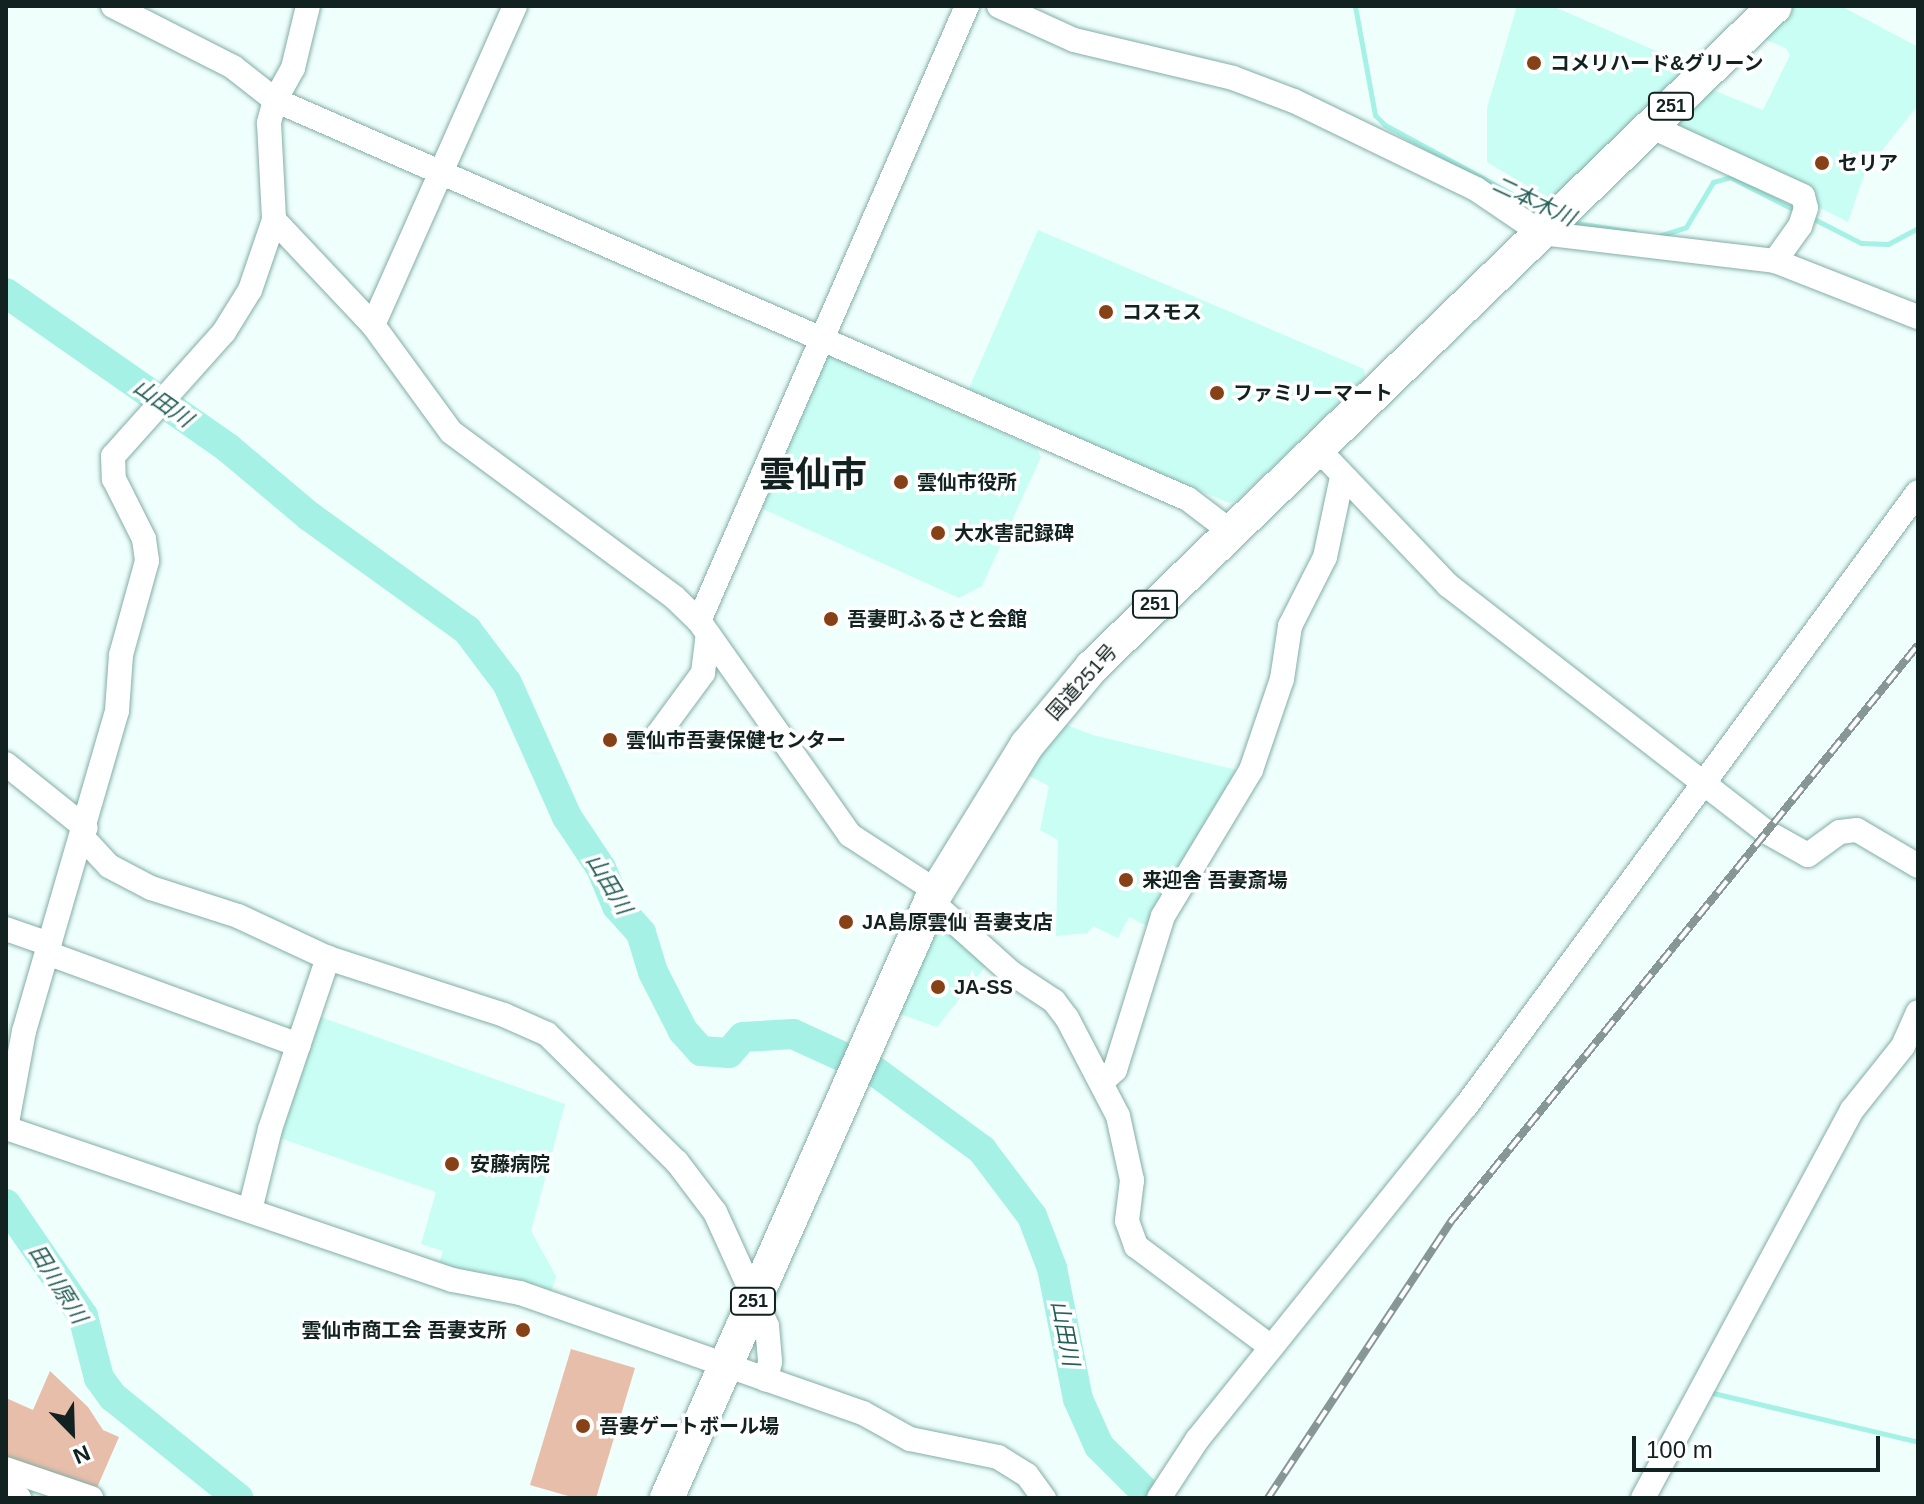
<!DOCTYPE html>
<html>
<head>
<meta charset="utf-8">
<style>
  body { margin:0 }
  #map { position:relative; width:1924px; height:1504px; overflow:hidden; background:#eefffc; font-family:Arial,"Noto Sans JP",sans-serif }
  div>[style] { position:absolute }
  .built>* { inset:0; background:#c9fef5 }
  .green>* { inset:0; background:#e6beaa }
  .stream>* { height:5px; margin:-2.5px; padding:0 2.5px; transform-origin:2.5px; border-radius:2.5px; background:#a6f1e5 }
  .river>* { height:30px; margin:-15px; padding:0 15px; transform-origin:15px; border-radius:15px; background:#a6f1e5 }
  .roads { filter:drop-shadow(0 0 2px #84ada7) drop-shadow(0 0 2px #84ada7) }
  .minor>* { height:24px; margin:-12px; padding:0 12px; transform-origin:12px; border-radius:12px; background:#fff }
  .highway>* { height:34px; margin:-17px; padding:0 17px; transform-origin:17px; border-radius:17px; background:#fff }
  .rail>* { height:8px; margin-top:-4px; transform-origin:0; background:repeating-linear-gradient(90deg,#fff 0 15px,#879795 0 30px); box-sizing:border-box; border-block:2px solid #879795 }
  .dots>* { width:22px; height:22px; translate:-50% -50%; box-sizing:border-box; border:4px solid #fff; border-radius:50% }
  span { translate:-50% -50%; white-space:nowrap; text-align:center; line-height:1.15; -webkit-text-stroke:7px #fff; paint-order:stroke }
  .shield-label span { padding:2px 6px; background:#fff; border:2px solid; border-radius:6px; -webkit-text-stroke-width:0 }
  .shield-label { font-size:18px; color:#122220; font-weight:700 }
  .poi-label { font-size:20px; color:#122220; font-weight:700 }
  .left { translate:0 -50%; text-align:left }
  .right { translate:-100% -50%; text-align:right }
  .street-label { font-size:20px; color:#122220 }
  .water-label { font-size:22px; color:#225f57; font-style:italic }
  .town-label { font-size:36px; color:#122220; font-weight:700 }
  .frame { position:absolute; inset:0; border:8px solid #122220; pointer-events:none }
  .north { position:absolute; left:32px; top:1392px; width:80px; height:80px; -webkit-text-stroke:6px #fff; paint-order:stroke; rotate:157deg; font-size:22px; font-weight:700; line-height:32px; text-align:center; color:#122220 }
  .north::after { content:''; display:block; margin:auto; width:28px; height:36px; background:#122220; clip-path:polygon(50% 0,100% 100%,50% 72%,0 100%) }
  .scale { position:absolute; left:1632px; top:1436px; width:248px; height:36px; box-sizing:border-box; border:4px solid #122220; border-top:0; padding-left:10px; font-size:24px; line-height:28px; white-space:nowrap; color:#122220; -webkit-text-stroke:6px #fff; paint-order:stroke }
</style>
</head>
<body>
<div id="map">
  <div class="built">
    <div style="clip-path:polygon(1517px 6px,1552px 6px,1691px 66px,1551px 200px,1487px 162px,1487px 108px)"></div>
    <div style="clip-path:polygon(1794px 6px,1841px 6px,1918px 47px,1918px 105px,1865px 172px,1848px 222px,1663px 128px,1705px 87px,1763px 110px,1790px 55px,1786px 48px,1761px 38px)"></div>
    <div style="clip-path:polygon(1038px 230px,1364px 369px,1365px 378px,1238px 500px,1229px 503px,967px 393px)"></div>
    <div style="clip-path:polygon(828px 355px,1036px 448px,1041px 457px,982px 586px,959px 598px,761px 508px)"></div>
    <div style="clip-path:polygon(1059px 722px,1093px 735px,1241px 771px,1151px 928px,1129px 917px,1118px 938px,1093px 926px,1087px 933px,1056px 936px,1058px 840px,1040px 830px,1049px 786px,1021px 772px)"></div>
    <div style="clip-path:polygon(937px 920px,989px 962px,937px 1027px,897px 1013px)"></div>
    <div style="clip-path:polygon(315px 1015px,565px 1104px,531px 1231px,556px 1276px,549px 1298px,437px 1269px,443px 1251px,421px 1244px,436px 1192px,274px 1136px)"></div>
  </div>
  <div class="green">
    <div style="clip-path:polygon(571px 1349px,635px 1368px,596px 1498px,575px 1498px,530px 1485px)"></div>
    <div style="clip-path:polygon(50px 1371px,88px 1407px,103px 1430px,119px 1437px,96px 1490px,6px 1462px,6px 1398px,33px 1410px)"></div>
  </div>
  <div class="stream">
    <div style="left:1355px;top:6px;width:111px;rotate:79.6deg"></div>
    <div style="left:1375px;top:115px;width:14px;rotate:45deg"></div>
    <div style="left:1385px;top:125px;width:182px;rotate:28.5deg"></div>
    <div style="left:1810px;top:217px;width:57px;rotate:27deg"></div>
    <div style="left:1861px;top:243px;width:27px;rotate:2deg"></div>
    <div style="left:1888px;top:244px;width:34px;rotate:-28deg"></div>
    <div style="left:1569px;top:222px;width:66px;rotate:8.7deg"></div>
    <div style="left:1659px;top:236px;width:28px;rotate:-18deg"></div>
    <div style="left:1686px;top:227px;width:52px;rotate:-59deg"></div>
    <div style="left:1713px;top:182px;width:18px;rotate:-16deg"></div>
    <div style="left:1730px;top:177px;width:75px;rotate:26.9deg"></div>
    <div style="left:1713px;top:1393px;width:211px;rotate:13.4deg"></div>
  </div>
  <div class="river">
    <div style="left:6px;top:293px;width:271px;rotate:34.9deg"></div>
    <div style="left:228px;top:448px;width:106px;rotate:40deg"></div>
    <div style="left:309px;top:516px;width:195px;rotate:35.8deg"></div>
    <div style="left:467px;top:630px;width:66px;rotate:53deg"></div>
    <div style="left:507px;top:683px;width:147px;rotate:65.9deg"></div>
    <div style="left:567px;top:817px;width:61px;rotate:56.3deg"></div>
    <div style="left:601px;top:868px;width:41px;rotate:67.2deg"></div>
    <div style="left:617px;top:906px;width:36px;rotate:48deg"></div>
    <div style="left:641px;top:933px;width:41px;rotate:72.9deg"></div>
    <div style="left:653px;top:972px;width:66px;rotate:63deg"></div>
    <div style="left:683px;top:1031px;width:27px;rotate:48deg"></div>
    <div style="left:701px;top:1051px;width:28px;rotate:4deg"></div>
    <div style="left:729px;top:1053px;width:21px;rotate:-49deg"></div>
    <div style="left:743px;top:1037px;width:50px;rotate:-3.4deg"></div>
    <div style="left:793px;top:1034px;width:91px;rotate:24.6deg"></div>
    <div style="left:876px;top:1072px;width:132px;rotate:36.3deg"></div>
    <div style="left:982px;top:1150px;width:83px;rotate:52.9deg"></div>
    <div style="left:1032px;top:1216px;width:56px;rotate:69deg"></div>
    <div style="left:1052px;top:1268px;width:134px;rotate:78.8deg"></div>
    <div style="left:1078px;top:1399px;width:51px;rotate:65.9deg"></div>
    <div style="left:1099px;top:1446px;width:74px;rotate:45deg"></div>
    <div style="left:6px;top:1204px;width:136px;rotate:55.5deg"></div>
    <div style="left:83px;top:1316px;width:64px;rotate:75.5deg"></div>
    <div style="left:99px;top:1378px;width:24px;rotate:54deg"></div>
    <div style="left:113px;top:1397px;width:161px;rotate:38.9deg"></div>
  </div>
  <div class="roads">
    <div class="minor">
      <div style="left:113px;top:6px;width:135px;rotate:26.9deg"></div>
      <div style="left:233px;top:67px;width:53px;rotate:38.2deg"></div>
      <div style="left:275px;top:100px;width:996px;rotate:23.61deg"></div>
      <div style="left:1188px;top:499px;width:53px;rotate:37.3deg"></div>
      <div style="left:308px;top:6px;width:64px;rotate:103.6deg"></div>
      <div style="left:293px;top:68px;width:37px;rotate:119deg"></div>
      <div style="left:275px;top:100px;width:24px;rotate:105deg"></div>
      <div style="left:269px;top:123px;width:97px;rotate:87deg"></div>
      <div style="left:274px;top:220px;width:74px;rotate:108.9deg"></div>
      <div style="left:250px;top:290px;width:49px;rotate:121.8deg"></div>
      <div style="left:224px;top:332px;width:166px;rotate:131.8deg"></div>
      <div style="left:113px;top:456px;width:23px;rotate:88deg"></div>
      <div style="left:114px;top:479px;width:67px;rotate:63.4deg"></div>
      <div style="left:144px;top:539px;width:22px;rotate:82deg"></div>
      <div style="left:147px;top:561px;width:98px;rotate:105.5deg"></div>
      <div style="left:121px;top:655px;width:56px;rotate:94.1deg"></div>
      <div style="left:117px;top:711px;width:333px;rotate:106.2deg"></div>
      <div style="left:24px;top:1031px;width:99px;rotate:100.5deg"></div>
      <div style="left:6px;top:1128px;width:472px;rotate:18.8deg"></div>
      <div style="left:453px;top:1280px;width:68px;rotate:11deg"></div>
      <div style="left:520px;top:1293px;width:363px;rotate:19.3deg"></div>
      <div style="left:863px;top:1413px;width:54px;rotate:29deg"></div>
      <div style="left:910px;top:1439px;width:90px;rotate:11.6deg"></div>
      <div style="left:998px;top:1457px;width:34px;rotate:32deg"></div>
      <div style="left:1027px;top:1475px;width:29px;rotate:54deg"></div>
      <div style="left:999px;top:6px;width:82px;rotate:24.4deg"></div>
      <div style="left:1074px;top:40px;width:163px;rotate:13.4deg"></div>
      <div style="left:1233px;top:78px;width:65px;rotate:20.7deg"></div>
      <div style="left:1294px;top:101px;width:202px;rotate:25.8deg"></div>
      <div style="left:1476px;top:189px;width:78px;rotate:34.1deg"></div>
      <div style="left:1541px;top:233px;width:236px;rotate:6.8deg"></div>
      <div style="left:1775px;top:261px;width:154px;rotate:21.4deg"></div>
      <div style="left:1650px;top:126px;width:168px;rotate:24.6deg"></div>
      <div style="left:1803px;top:196px;width:12px;rotate:76deg"></div>
      <div style="left:1806px;top:208px;width:19px;rotate:108deg"></div>
      <div style="left:1800px;top:226px;width:43px;rotate:125.5deg"></div>
      <div style="left:274px;top:220px;width:144px;rotate:46.7deg"></div>
      <div style="left:373px;top:325px;width:132px;rotate:53.9deg"></div>
      <div style="left:451px;top:432px;width:277px;rotate:36.5deg"></div>
      <div style="left:674px;top:597px;width:35px;rotate:44deg"></div>
      <div style="left:699px;top:621px;width:262px;rotate:54.8deg"></div>
      <div style="left:850px;top:835px;width:103px;rotate:33.1deg"></div>
      <div style="left:373px;top:325px;width:349px;rotate:-66deg"></div>
      <div style="left:1317px;top:448px;width:190px;rotate:46.3deg"></div>
      <div style="left:1448px;top:585px;width:401px;rotate:37.8deg"></div>
      <div style="left:1765px;top:831px;width:49px;rotate:29.2deg"></div>
      <div style="left:1808px;top:855px;width:39px;rotate:-36deg"></div>
      <div style="left:1840px;top:832px;width:17px;rotate:-7deg"></div>
      <div style="left:1857px;top:830px;width:71px;rotate:30.5deg"></div>
      <div style="left:699px;top:621px;width:671px;rotate:-66.45deg"></div>
      <div style="left:656px;top:737px;width:79px;rotate:-53.7deg"></div>
      <div style="left:703px;top:673px;width:39px;rotate:-83deg"></div>
      <div style="left:6px;top:764px;width:102px;rotate:38.7deg"></div>
      <div style="left:84px;top:839px;width:37px;rotate:47deg"></div>
      <div style="left:109px;top:866px;width:47px;rotate:27.6deg"></div>
      <div style="left:151px;top:888px;width:91px;rotate:17.8deg"></div>
      <div style="left:238px;top:916px;width:99px;rotate:25deg"></div>
      <div style="left:328px;top:958px;width:185px;rotate:17.9deg"></div>
      <div style="left:504px;top:1015px;width:47px;rotate:23.8deg"></div>
      <div style="left:547px;top:1034px;width:182px;rotate:44.6deg"></div>
      <div style="left:677px;top:1162px;width:63px;rotate:52.8deg"></div>
      <div style="left:715px;top:1212px;width:125px;rotate:65.5deg"></div>
      <div style="left:767px;top:1326px;width:36px;rotate:85deg"></div>
      <div style="left:770px;top:1362px;width:18px;rotate:103deg"></div>
      <div style="left:931px;top:901px;width:106px;rotate:41.9deg"></div>
      <div style="left:1010px;top:972px;width:53px;rotate:33.4deg"></div>
      <div style="left:1054px;top:1001px;width:21px;rotate:53deg"></div>
      <div style="left:1067px;top:1018px;width:110px;rotate:62.5deg"></div>
      <div style="left:1118px;top:1116px;width:66px;rotate:77.7deg"></div>
      <div style="left:1132px;top:1180px;width:41px;rotate:97deg"></div>
      <div style="left:1127px;top:1221px;width:27px;rotate:70deg"></div>
      <div style="left:1136px;top:1246px;width:169px;rotate:36.8deg"></div>
      <div style="left:6px;top:929px;width:46px;rotate:19.2deg"></div>
      <div style="left:47px;top:953px;width:268px;rotate:20.1deg"></div>
      <div style="left:1103px;top:1081px;width:16px;rotate:-43deg"></div>
      <div style="left:1115px;top:1070px;width:161px;rotate:-72.7deg"></div>
      <div style="left:1163px;top:916px;width:170px;rotate:-58.9deg"></div>
      <div style="left:1251px;top:770px;width:96px;rotate:-71.2deg"></div>
      <div style="left:1282px;top:679px;width:54px;rotate:-81.4deg"></div>
      <div style="left:1290px;top:626px;width:77px;rotate:-63.1deg"></div>
      <div style="left:1325px;top:557px;width:82px;rotate:-78deg"></div>
      <div style="left:250px;top:1210px;width:83px;rotate:-76.1deg"></div>
      <div style="left:270px;top:1129px;width:181px;rotate:-71.3deg"></div>
      <div style="left:6px;top:1469px;width:90px;rotate:18.8deg"></div>
      <div style="left:6px;top:1493px;width:14px;rotate:21deg"></div>
      <div style="left:1159px;top:1498px;width:69px;rotate:-56.8deg"></div>
      <div style="left:1197px;top:1440px;width:429px;rotate:-51.2deg"></div>
      <div style="left:1466px;top:1106px;width:762px;rotate:-53.64deg"></div>
      <div style="left:1643px;top:1498px;width:441px;rotate:-61.7deg"></div>
      <div style="left:1852px;top:1110px;width:82px;rotate:-51.4deg"></div>
      <div style="left:1903px;top:1046px;width:37px;rotate:-66deg"></div>
    </div>
    <div class="highway">
      <div style="left:667px;top:1498px;width:653px;rotate:-66.14deg"></div>
      <div style="left:931px;top:901px;width:183px;rotate:-58.4deg"></div>
      <div style="left:1027px;top:745px;width:102px;rotate:-50.2deg"></div>
      <div style="left:1092px;top:667px;width:950px;rotate:-44.06deg"></div>
    </div>
  </div>
  <div class="rail">
    <div style="left:1268px;top:1498px;width:335px;rotate:-56.5deg"></div>
    <div style="left:1453px;top:1219px;width:739px;rotate:-50.99deg"></div>
  </div>
  <div class="dots">
    <div style="left:1534px;top:63px;background:#864216"></div>
    <div style="left:1822px;top:163px;background:#864216"></div>
    <div style="left:1106px;top:312px;background:#864216"></div>
    <div style="left:1217px;top:393px;background:#864216"></div>
    <div style="left:901px;top:482px;background:#864216"></div>
    <div style="left:938px;top:533px;background:#864216"></div>
    <div style="left:831px;top:619px;background:#864216"></div>
    <div style="left:610px;top:740px;background:#864216"></div>
    <div style="left:1126px;top:880px;background:#864216"></div>
    <div style="left:846px;top:922px;background:#864216"></div>
    <div style="left:938px;top:987px;background:#864216"></div>
    <div style="left:452px;top:1164px;background:#864216"></div>
    <div style="left:523px;top:1330px;background:#864216"></div>
    <div style="left:583px;top:1426px;background:#864216"></div>
  </div>
  <div class="shield-label">
    <span style="left:1671px;top:106px">251</span>
    <span style="left:1155px;top:604px">251</span>
    <span style="left:753px;top:1301px">251</span>
  </div>
  <div class="poi-label">
    <span class="left" style="left:1550px;top:63px">コメリハード&amp;グリーン</span>
    <span class="left" style="left:1838px;top:163px">セリア</span>
    <span class="left" style="left:1122px;top:312px">コスモス</span>
    <span class="left" style="left:1233px;top:393px">ファミリーマート</span>
    <span class="left" style="left:917px;top:482px">雲仙市役所</span>
    <span class="left" style="left:954px;top:533px">大水害記録碑</span>
    <span class="left" style="left:847px;top:619px">吾妻町ふるさと会館</span>
    <span class="left" style="left:626px;top:740px">雲仙市吾妻保健センター</span>
    <span class="left" style="left:1142px;top:880px">来迎舎 吾妻斎場</span>
    <span class="left" style="left:862px;top:922px">JA島原雲仙 吾妻支店</span>
    <span class="left" style="left:954px;top:987px">JA-SS</span>
    <span class="left" style="left:470px;top:1164px">安藤病院</span>
    <span class="right" style="left:507px;top:1330px">雲仙市商工会 吾妻支所</span>
    <span class="left" style="left:599px;top:1426px">吾妻ゲートボール場</span>
  </div>
  <div class="street-label">
    <span style="left:1082px;top:682px;rotate:-48deg">国道251号</span>
  </div>
  <div class="water-label">
    <span style="left:1534px;top:201px;rotate:25deg">二本木川</span>
    <span style="left:163px;top:403px;rotate:35deg">山田川</span>
    <span style="left:609px;top:884px;rotate:59deg">山田川</span>
    <span style="left:58px;top:1284px;rotate:58deg">田川原川</span>
    <span style="left:1065px;top:1333px;rotate:79deg">山田川</span>
  </div>
  <div class="town-label">
    <span style="left:813px;top:475px">雲仙市</span>
  </div>
  <div class="frame"></div>
  <div class="north">N</div>
  <div class="scale">100 m</div>
</div>
</body>
</html>
